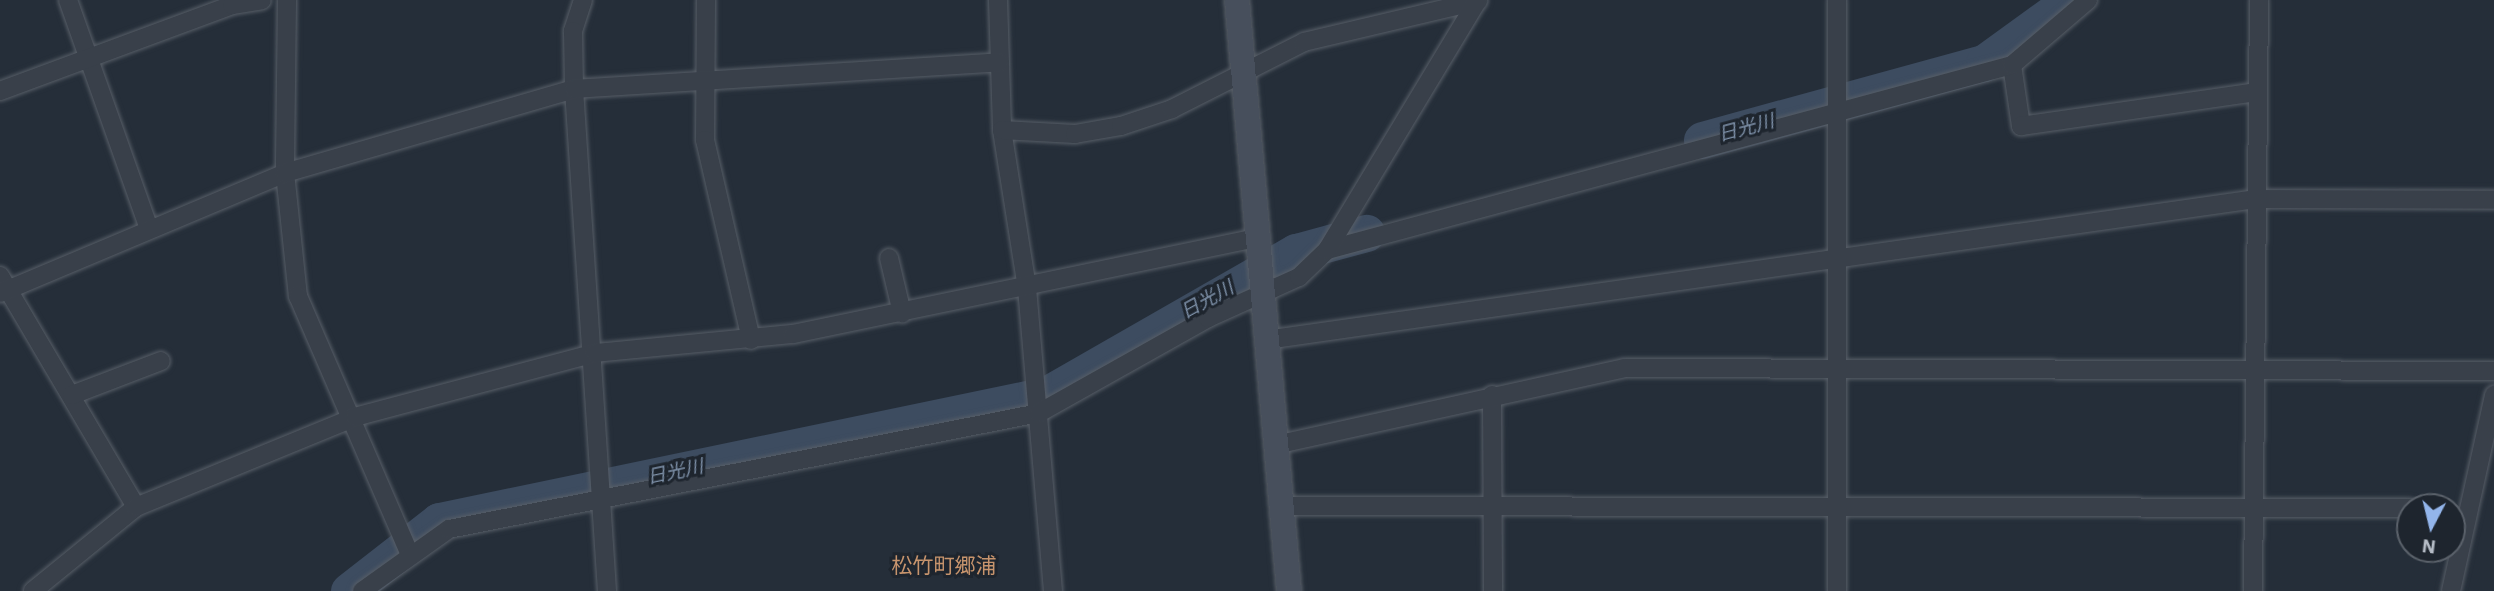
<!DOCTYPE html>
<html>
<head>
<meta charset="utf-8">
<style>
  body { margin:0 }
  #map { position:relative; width:2494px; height:591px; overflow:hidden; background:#252e39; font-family:"IBM Plex Sans","Noto Sans JP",sans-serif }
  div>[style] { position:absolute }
  .river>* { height:37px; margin:-18.5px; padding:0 18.5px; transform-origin:18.5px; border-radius:18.5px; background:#3d4c60 }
  .roads { filter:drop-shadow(0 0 2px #575e67) drop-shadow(0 0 2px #575e67) }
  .street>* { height:18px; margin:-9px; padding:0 9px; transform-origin:9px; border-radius:9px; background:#39404a }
  .secondary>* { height:24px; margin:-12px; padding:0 12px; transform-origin:12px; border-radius:12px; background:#474f5c }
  span { translate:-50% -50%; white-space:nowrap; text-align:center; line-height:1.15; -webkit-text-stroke:6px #1e252e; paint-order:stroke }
  .water-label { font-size:19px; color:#7f92aa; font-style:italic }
  .quarter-label { font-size:21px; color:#c7946d }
  .north { position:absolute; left:2396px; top:493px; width:70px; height:70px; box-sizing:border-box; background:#1e252e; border:2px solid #5a616a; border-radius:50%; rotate:187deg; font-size:19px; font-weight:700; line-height:28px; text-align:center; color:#b4bbc5 }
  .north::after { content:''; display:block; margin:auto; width:24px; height:32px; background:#93b5eb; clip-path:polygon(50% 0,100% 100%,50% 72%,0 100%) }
</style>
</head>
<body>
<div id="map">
  <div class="river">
    <div style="left:1702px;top:140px;width:292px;rotate:-15.3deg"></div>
    <div style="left:1984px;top:63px;width:107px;rotate:-35.9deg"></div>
    <div style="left:349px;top:591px;width:114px;rotate:-37.9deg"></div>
    <div style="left:439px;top:521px;width:620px;rotate:-11.73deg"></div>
    <div style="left:1046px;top:395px;width:288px;rotate:-29.8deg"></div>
    <div style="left:1296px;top:252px;width:73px;rotate:-15.2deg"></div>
  </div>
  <div class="roads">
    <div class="street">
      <div style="left:68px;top:0;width:240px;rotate:70.5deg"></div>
      <div style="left:287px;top:0;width:173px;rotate:90.7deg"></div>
      <div style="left:285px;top:173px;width:124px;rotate:84deg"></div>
      <div style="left:298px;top:296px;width:280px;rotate:66.6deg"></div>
      <div style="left:583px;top:0;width:33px;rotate:108deg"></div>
      <div style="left:573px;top:31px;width:58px;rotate:89deg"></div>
      <div style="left:574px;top:89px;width:503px;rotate:86.24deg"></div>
      <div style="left:706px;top:0;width:140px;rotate:90.4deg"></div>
      <div style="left:705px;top:140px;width:205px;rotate:77deg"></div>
      <div style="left:998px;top:0;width:130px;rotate:88.2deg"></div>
      <div style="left:1002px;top:130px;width:160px;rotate:81deg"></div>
      <div style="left:1027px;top:288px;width:304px;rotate:85.1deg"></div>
      <div style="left:2012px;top:65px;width:62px;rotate:81.6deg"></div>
      <div style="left:2021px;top:126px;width:239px;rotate:-8.2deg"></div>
      <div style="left:0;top:91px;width:247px;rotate:-20.3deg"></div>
      <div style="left:232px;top:5px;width:30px;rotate:-9deg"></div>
      <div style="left:1002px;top:130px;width:73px;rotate:3.1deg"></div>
      <div style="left:1075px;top:134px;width:47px;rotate:-9.9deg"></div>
      <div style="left:1121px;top:126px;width:54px;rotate:-18.4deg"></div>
      <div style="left:1172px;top:109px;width:148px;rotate:-26.9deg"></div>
      <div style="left:1304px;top:42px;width:179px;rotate:-13.3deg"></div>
      <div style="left:1327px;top:250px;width:710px;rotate:-15.11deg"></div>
      <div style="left:2012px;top:65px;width:100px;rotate:-40.5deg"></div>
      <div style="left:889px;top:258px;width:57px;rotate:76.7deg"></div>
      <div style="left:0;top:276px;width:268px;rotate:59.5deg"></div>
      <div style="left:136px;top:507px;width:133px;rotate:140.8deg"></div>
      <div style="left:0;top:293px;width:309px;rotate:-22.8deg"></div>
      <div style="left:285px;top:173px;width:301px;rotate:-16.2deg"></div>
      <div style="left:574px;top:89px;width:426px;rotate:-3.6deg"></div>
      <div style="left:1266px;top:340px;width:999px;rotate:-8.11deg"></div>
      <div style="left:2255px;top:199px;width:239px;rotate:0.2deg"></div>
      <div style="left:72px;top:395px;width:95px;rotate:-20.9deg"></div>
      <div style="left:1492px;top:395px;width:196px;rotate:89.7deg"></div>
      <div style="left:1275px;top:445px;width:357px;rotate:-12.4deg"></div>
      <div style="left:1624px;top:368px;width:870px;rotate:0.2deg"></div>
      <div style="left:1281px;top:506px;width:1129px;rotate:0.1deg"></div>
      <div style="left:136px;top:507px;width:237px;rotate:-22.3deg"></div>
      <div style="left:355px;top:417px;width:248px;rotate:-14.9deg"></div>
      <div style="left:595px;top:353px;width:199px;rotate:-5.5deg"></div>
      <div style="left:793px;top:334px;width:474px;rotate:-11.7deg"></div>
      <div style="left:362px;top:591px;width:107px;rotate:-35.5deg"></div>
      <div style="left:449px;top:529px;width:601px;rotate:-11.12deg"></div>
      <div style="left:1039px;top:413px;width:194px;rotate:-29.3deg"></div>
      <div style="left:1208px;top:318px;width:100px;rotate:-24.3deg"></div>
      <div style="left:1299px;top:277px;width:39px;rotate:-44deg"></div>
      <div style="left:1327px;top:250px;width:292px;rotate:-58.9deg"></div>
      <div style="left:1837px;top:591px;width:591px;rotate:-90deg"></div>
      <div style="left:2253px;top:591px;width:591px;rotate:-89.42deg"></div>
      <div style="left:2451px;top:591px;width:201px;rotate:-77.6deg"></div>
    </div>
    <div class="secondary">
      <div style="left:1237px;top:0;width:593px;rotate:84.97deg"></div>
    </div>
  </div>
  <div class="water-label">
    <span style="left:1746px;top:128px;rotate:-15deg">日光川</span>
    <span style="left:1207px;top:300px;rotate:-29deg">日光川</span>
    <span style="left:675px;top:472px;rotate:-12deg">日光川</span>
  </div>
  <div class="quarter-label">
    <span style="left:944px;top:565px">松竹町郷浦</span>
  </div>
  <div class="north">N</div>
</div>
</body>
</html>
